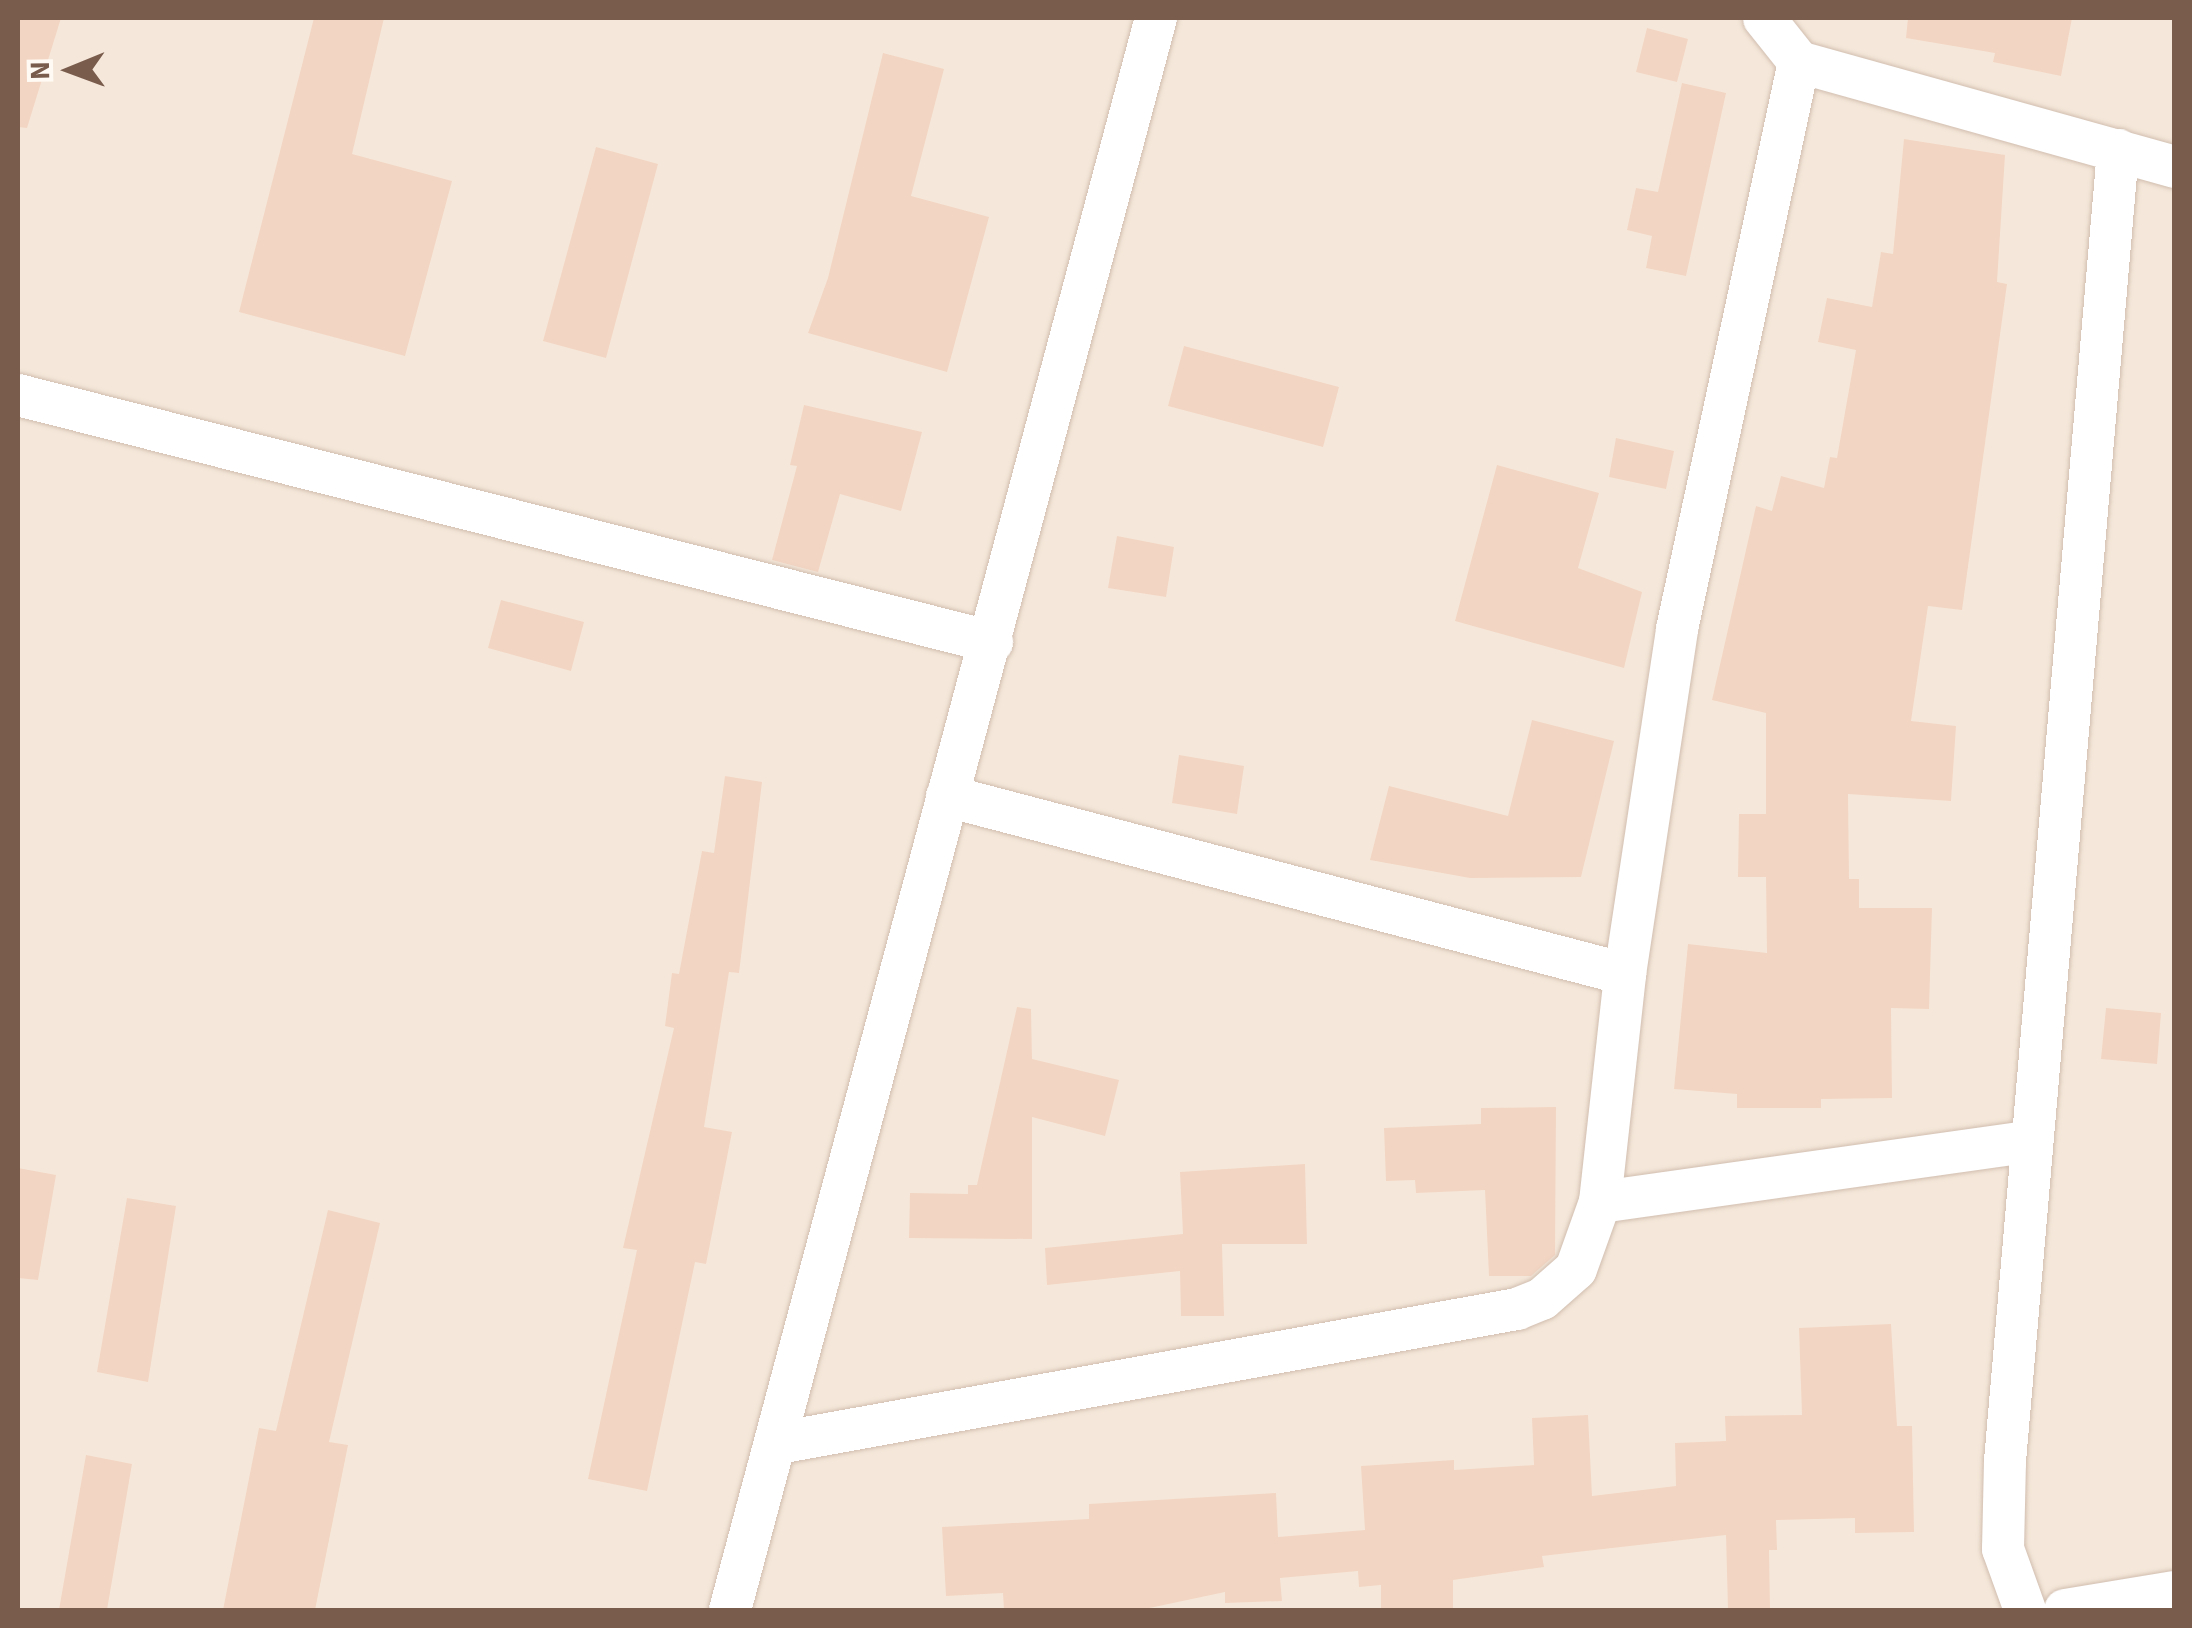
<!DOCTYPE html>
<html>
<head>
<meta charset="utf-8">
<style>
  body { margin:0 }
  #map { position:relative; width:2192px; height:1628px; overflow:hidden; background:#fdf6ec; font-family:"Source Sans 3",sans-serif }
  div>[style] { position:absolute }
  .residential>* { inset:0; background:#f5e8da }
  .building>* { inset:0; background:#f3d5c3 }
  .roads { filter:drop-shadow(0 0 2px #d1beb0) drop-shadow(0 0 2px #d1beb0) }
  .minor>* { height:42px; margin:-21px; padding:0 21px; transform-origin:21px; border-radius:21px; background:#fff }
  span { translate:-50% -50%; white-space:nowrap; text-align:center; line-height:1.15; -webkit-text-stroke:9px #fffaf3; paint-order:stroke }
  .frame { position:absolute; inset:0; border:20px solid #7a5c4d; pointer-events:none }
  .north { position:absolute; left:20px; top:20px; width:100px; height:100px; -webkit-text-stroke:8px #fffaf3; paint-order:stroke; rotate:269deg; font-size:28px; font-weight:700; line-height:40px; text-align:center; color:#7a5c4d }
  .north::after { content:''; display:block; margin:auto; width:35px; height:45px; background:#7a5c4d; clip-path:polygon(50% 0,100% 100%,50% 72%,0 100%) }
</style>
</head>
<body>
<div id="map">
  <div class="residential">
    <div style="clip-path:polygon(18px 18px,2174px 18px,2174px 1610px,18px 1610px)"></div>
  </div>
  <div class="building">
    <div style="clip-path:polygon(18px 18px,61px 18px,27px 128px,18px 127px)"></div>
    <div style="clip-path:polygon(314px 18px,384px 18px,352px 154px,452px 181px,405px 356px,239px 312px)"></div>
    <div style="clip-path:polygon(1908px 18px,2072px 18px,2061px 76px,1993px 62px,1995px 53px,1906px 38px)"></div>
    <div style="clip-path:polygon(1647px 28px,1688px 39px,1677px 82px,1636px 72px)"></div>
    <div style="clip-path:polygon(883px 53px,944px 69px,911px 196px,989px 217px,947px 372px,808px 333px,828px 278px)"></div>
    <div style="clip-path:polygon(1682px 83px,1726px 93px,1686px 276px,1646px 268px,1652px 236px,1627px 230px,1636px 188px,1658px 192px)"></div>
    <div style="clip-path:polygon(1904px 139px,2005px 155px,1997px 282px,2007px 284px,1962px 610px,1928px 606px,1911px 721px,1956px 726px,1951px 801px,1848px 794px,1849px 879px,1859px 879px,1859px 908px,1932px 908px,1929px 1009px,1891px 1008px,1892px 1098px,1821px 1099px,1821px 1108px,1737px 1108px,1737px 1094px,1674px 1089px,1688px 944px,1767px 953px,1766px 877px,1738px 877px,1739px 814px,1766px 814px,1766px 713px,1712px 700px,1756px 506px,1772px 511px,1781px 476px,1824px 488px,1830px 457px,1837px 458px,1856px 350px,1818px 342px,1827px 298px,1872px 307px,1881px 252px,1893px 254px)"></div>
    <div style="clip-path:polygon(596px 147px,658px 164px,606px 358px,543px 341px)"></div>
    <div style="clip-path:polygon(1184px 346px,1339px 387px,1323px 447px,1168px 406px)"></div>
    <div style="clip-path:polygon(804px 405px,922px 432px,901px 511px,840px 494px,818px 572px,772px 560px,797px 466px,790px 465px)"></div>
    <div style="clip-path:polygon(1616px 438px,1674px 451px,1666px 489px,1609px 477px)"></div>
    <div style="clip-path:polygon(1497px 465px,1599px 493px,1578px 568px,1642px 592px,1624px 668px,1455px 621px)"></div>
    <div style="clip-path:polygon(1117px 536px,1174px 547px,1166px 597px,1108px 588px)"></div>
    <div style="clip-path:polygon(501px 600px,584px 622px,571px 671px,488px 648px)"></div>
    <div style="clip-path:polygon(1532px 720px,1614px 741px,1581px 877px,1470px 878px,1370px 860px,1389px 786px,1508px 816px)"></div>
    <div style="clip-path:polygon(1179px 755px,1244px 766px,1237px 814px,1172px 803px)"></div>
    <div style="clip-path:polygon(725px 776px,762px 782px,739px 973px,729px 972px,704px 1127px,732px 1132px,706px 1264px,695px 1262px,647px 1491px,588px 1479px,637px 1250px,623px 1248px,674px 1028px,665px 1026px,672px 973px,679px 974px,702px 851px,714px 853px)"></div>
    <div style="clip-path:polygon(1017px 1007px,1031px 1009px,1032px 1059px,1119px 1080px,1105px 1136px,1032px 1117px,1032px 1239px,909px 1238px,910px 1193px,968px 1194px,968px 1185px,977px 1185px)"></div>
    <div style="clip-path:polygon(2106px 1008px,2161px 1013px,2157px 1064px,2101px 1059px)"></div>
    <div style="clip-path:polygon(1556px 1107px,1555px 1255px,1531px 1276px,1489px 1276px,1485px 1190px,1416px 1193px,1415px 1180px,1386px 1181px,1384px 1128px,1481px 1124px,1481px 1108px)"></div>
    <div style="clip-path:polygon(1305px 1164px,1307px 1244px,1222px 1244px,1224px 1316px,1181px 1316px,1180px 1271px,1047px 1285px,1045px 1248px,1183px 1234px,1180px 1172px)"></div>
    <div style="clip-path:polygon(18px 1168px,56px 1175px,38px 1280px,18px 1278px)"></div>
    <div style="clip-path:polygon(127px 1198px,176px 1206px,148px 1382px,97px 1372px)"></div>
    <div style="clip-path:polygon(328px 1210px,380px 1223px,329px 1442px,348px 1445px,315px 1610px,223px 1610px,259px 1428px,276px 1431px)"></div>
    <div style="clip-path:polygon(1891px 1324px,1897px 1426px,1912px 1426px,1914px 1532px,1855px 1533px,1855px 1518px,1776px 1520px,1777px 1550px,1769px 1550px,1770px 1610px,1728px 1610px,1726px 1535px,1542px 1556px,1544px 1567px,1453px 1580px,1453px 1610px,1381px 1610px,1381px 1585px,1359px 1587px,1358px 1571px,1280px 1578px,1282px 1601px,1225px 1603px,1225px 1592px,1140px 1610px,1004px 1610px,1003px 1593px,946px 1596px,942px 1527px,1089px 1519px,1089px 1504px,1276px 1493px,1278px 1537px,1365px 1530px,1361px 1466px,1454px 1460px,1454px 1470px,1534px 1465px,1532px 1418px,1588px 1415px,1592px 1496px,1676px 1486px,1675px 1443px,1726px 1441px,1725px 1416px,1802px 1415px,1799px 1328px)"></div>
    <div style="clip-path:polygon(86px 1455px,132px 1464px,107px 1610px,59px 1610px)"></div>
  </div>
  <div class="roads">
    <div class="minor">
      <div style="left:1764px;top:18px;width:56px;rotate:51.5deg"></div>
      <div style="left:1799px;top:62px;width:389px;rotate:15.6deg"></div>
      <div style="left:18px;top:395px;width:1005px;rotate:14.23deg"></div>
      <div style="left:947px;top:796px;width:701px;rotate:14.71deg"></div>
      <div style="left:1600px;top:1202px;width:433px;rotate:-8deg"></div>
      <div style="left:778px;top:1443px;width:751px;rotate:-10.28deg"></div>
      <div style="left:1517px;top:1309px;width:27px;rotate:-22deg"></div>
      <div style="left:1542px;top:1299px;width:45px;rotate:-41.4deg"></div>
      <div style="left:1576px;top:1269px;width:71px;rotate:-70.3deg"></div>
      <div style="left:1600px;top:1202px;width:229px;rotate:-83.7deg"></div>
      <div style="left:1625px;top:974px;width:349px;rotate:-81.4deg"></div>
      <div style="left:1677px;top:629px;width:580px;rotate:-77.86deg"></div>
      <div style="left:730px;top:1610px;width:1648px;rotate:-75.02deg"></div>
      <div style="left:2025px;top:1610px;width:65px;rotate:-109.8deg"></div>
      <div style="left:2003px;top:1549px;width:88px;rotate:-88.7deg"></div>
      <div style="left:2005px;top:1461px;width:1316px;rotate:-85.07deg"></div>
      <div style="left:2065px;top:1610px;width:110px;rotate:-9.4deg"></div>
    </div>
  </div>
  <div class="frame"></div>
  <div class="north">N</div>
</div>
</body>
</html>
